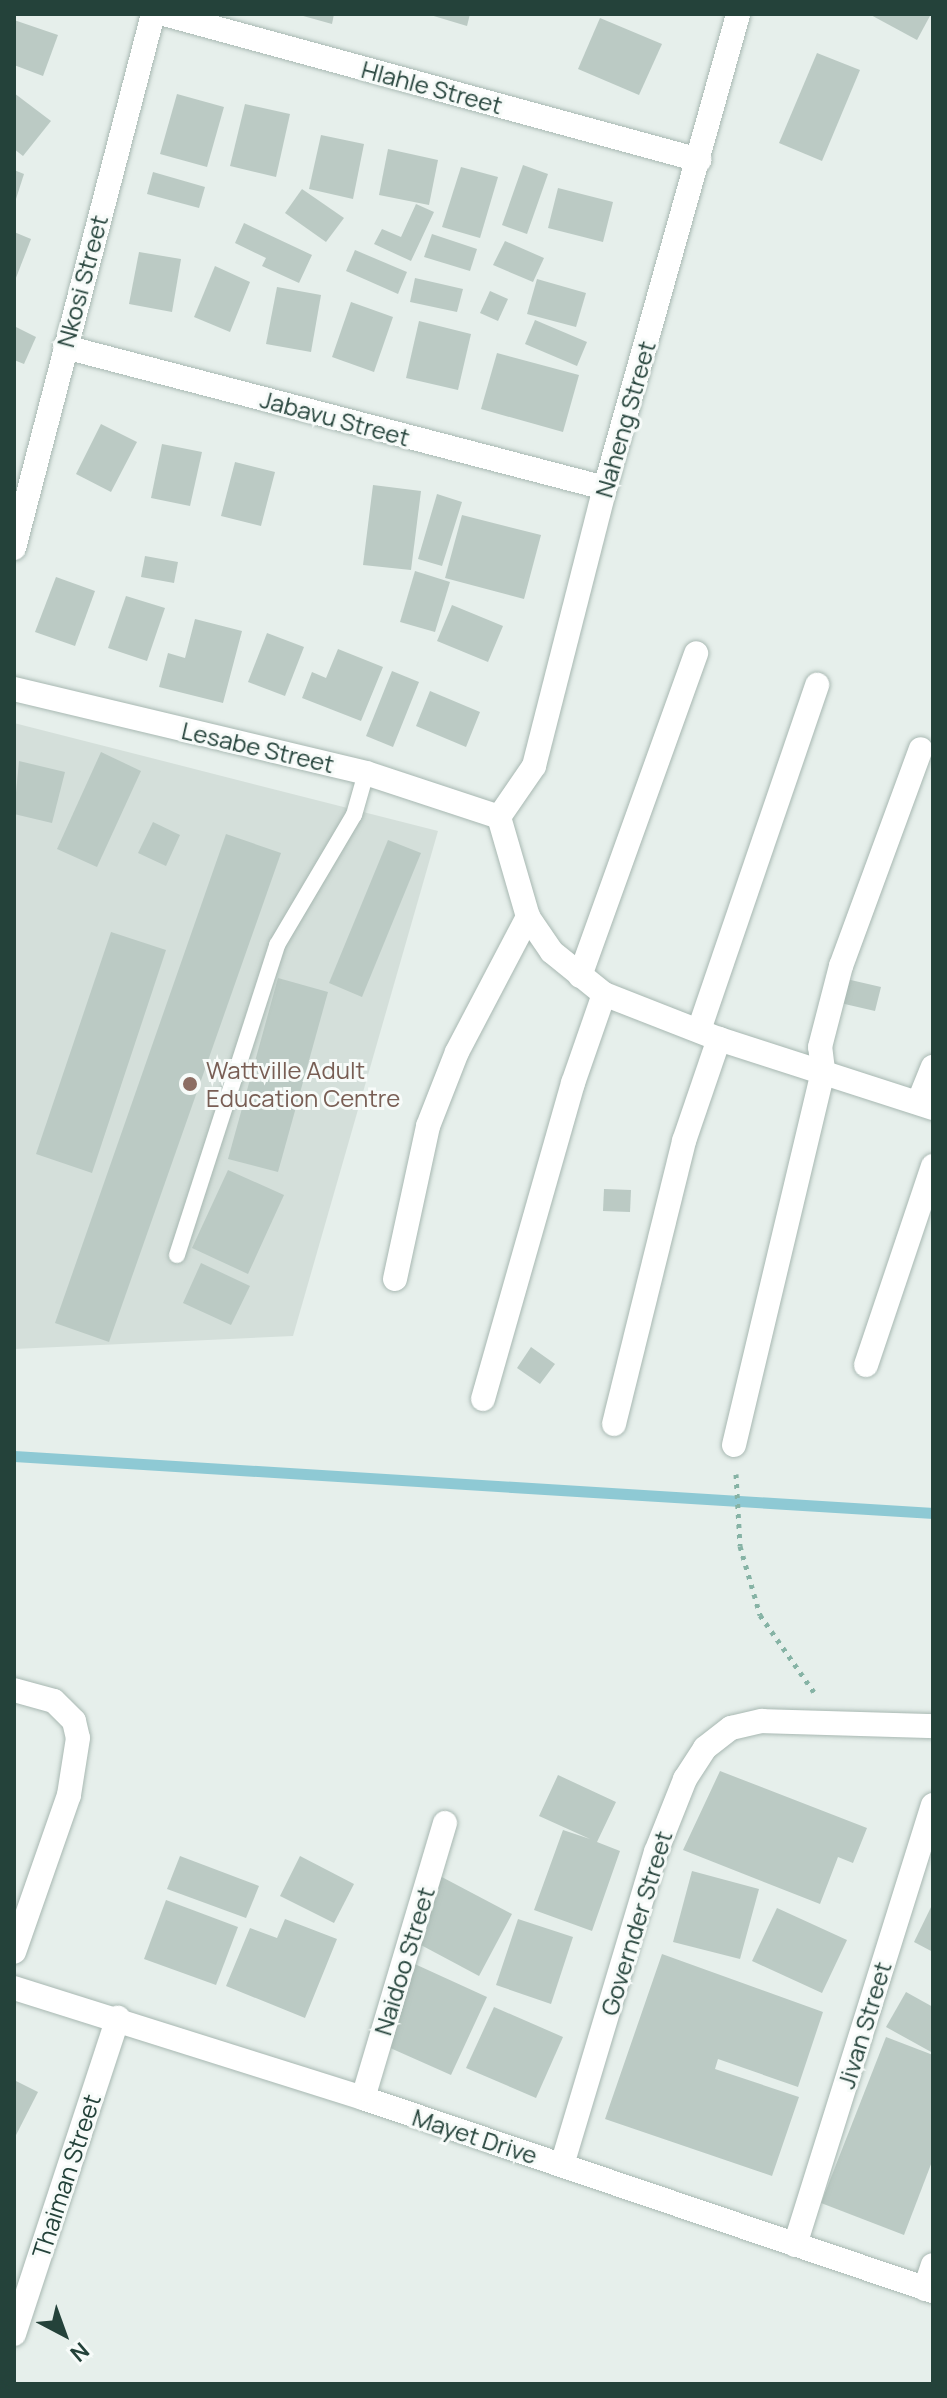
<!DOCTYPE html>
<html>
<head>
<meta charset="utf-8">
<style>
  body { margin:0 }
  #map { position:relative; width:947px; height:2398px; overflow:hidden; background:#e6efeb; font-family:Manrope,sans-serif }
  div>[style] { position:absolute }
  .built>* { inset:0; background:#d4dfda }
  .stream>* { height:11px; margin:-5.5px; padding:0 5.5px; transform-origin:5.5px; border-radius:5.5px; background:#8ec9d4 }
  .building>* { inset:0; background:#bbcac4 }
  .path>* { height:5px; margin-top:-2.5px; transform-origin:0; background:repeating-linear-gradient(90deg,#86b3a5 0 4px,transparent 0 10px) }
  .roads { filter:drop-shadow(0 0 2px #a8b8b2) drop-shadow(0 0 2px #a8b8b2) }
  .service>* { height:16px; margin:-8px; padding:0 8px; transform-origin:8px; border-radius:8px; background:#fff }
  .minor>* { height:24px; margin:-12px; padding:0 12px; transform-origin:12px; border-radius:12px; background:#fff }
  .dots>* { width:22px; height:22px; translate:-50% -50%; box-sizing:border-box; border:4px solid #f7fbf9; border-radius:50% }
  span { translate:-50% -50%; white-space:nowrap; text-align:center; line-height:1.15; -webkit-text-stroke:6px #f7fbf9; paint-order:stroke }
  .street-label { font-size:24px; color:#24423a }
  .education-label { font-size:24px; color:#785e54 }
  .left { translate:0 -50%; text-align:left }
  .frame { position:absolute; inset:0; border:16px solid #24423a; pointer-events:none }
  .north { position:absolute; left:24px; top:2294px; width:80px; height:80px; -webkit-text-stroke:6px #f7fbf9; paint-order:stroke; rotate:139deg; font-size:22px; font-weight:700; line-height:32px; text-align:center; color:#24423a }
  .north::after { content:''; display:block; margin:auto; width:28px; height:36px; background:#24423a; clip-path:polygon(50% 0,100% 100%,50% 72%,0 100%) }
</style>
</head>
<body>
<div id="map">
  <div class="built">
    <div style="clip-path:polygon(14px 723px,438px 831px,293px 1336px,14px 1349px)"></div>
  </div>
  <div class="stream">
    <div style="left:14px;top:1456px;width:921px;rotate:3.55deg"></div>
  </div>
  <div class="building">
    <div style="clip-path:polygon(296px 14px,334px 14px,332px 24px)"></div>
    <div style="clip-path:polygon(427px 14px,470px 14px,467px 26px)"></div>
    <div style="clip-path:polygon(869px 14px,931px 14px,917px 40px)"></div>
    <div style="clip-path:polygon(600px 18px,662px 44px,639px 95px,578px 69px)"></div>
    <div style="clip-path:polygon(14px 20px,58px 35px,43px 76px,14px 65px)"></div>
    <div style="clip-path:polygon(817px 53px,860px 70px,822px 161px,779px 143px)"></div>
    <div style="clip-path:polygon(14px 93px,51px 121px,23px 156px,14px 149px)"></div>
    <div style="clip-path:polygon(177px 94px,224px 107px,207px 167px,160px 154px)"></div>
    <div style="clip-path:polygon(245px 104px,290px 114px,276px 177px,230px 166px)"></div>
    <div style="clip-path:polygon(321px 135px,364px 144px,353px 199px,309px 189px)"></div>
    <div style="clip-path:polygon(388px 149px,438px 160px,429px 205px,379px 195px)"></div>
    <div style="clip-path:polygon(523px 165px,548px 174px,527px 234px,502px 225px)"></div>
    <div style="clip-path:polygon(461px 167px,498px 177px,480px 238px,442px 227px)"></div>
    <div style="clip-path:polygon(14px 170px,24px 174px,15px 202px,14px 202px)"></div>
    <div style="clip-path:polygon(153px 172px,205px 187px,199px 208px,147px 194px)"></div>
    <div style="clip-path:polygon(558px 188px,613px 202px,603px 242px,548px 228px)"></div>
    <div style="clip-path:polygon(302px 189px,344px 218px,326px 242px,285px 213px)"></div>
    <div style="clip-path:polygon(416px 204px,434px 212px,411px 261px,374px 244px,382px 229px,401px 237px)"></div>
    <div style="clip-path:polygon(244px 223px,312px 255px,299px 283px,262px 266px,266px 258px,235px 243px)"></div>
    <div style="clip-path:polygon(14px 232px,31px 239px,14px 283px)"></div>
    <div style="clip-path:polygon(432px 234px,477px 249px,470px 271px,424px 257px)"></div>
    <div style="clip-path:polygon(505px 241px,544px 258px,533px 282px,493px 265px)"></div>
    <div style="clip-path:polygon(355px 250px,407px 272px,398px 294px,346px 271px)"></div>
    <div style="clip-path:polygon(139px 252px,181px 259px,172px 312px,129px 304px)"></div>
    <div style="clip-path:polygon(215px 266px,250px 282px,230px 332px,194px 317px)"></div>
    <div style="clip-path:polygon(415px 278px,463px 289px,457px 312px,410px 302px)"></div>
    <div style="clip-path:polygon(537px 279px,586px 293px,576px 327px,527px 314px)"></div>
    <div style="clip-path:polygon(277px 287px,321px 295px,311px 352px,266px 344px)"></div>
    <div style="clip-path:polygon(490px 291px,508px 299px,498px 321px,480px 313px)"></div>
    <div style="clip-path:polygon(351px 302px,393px 317px,374px 372px,332px 357px)"></div>
    <div style="clip-path:polygon(535px 320px,587px 342px,577px 366px,525px 344px)"></div>
    <div style="clip-path:polygon(419px 321px,471px 334px,458px 390px,406px 378px)"></div>
    <div style="clip-path:polygon(14px 326px,36px 337px,24px 364px,14px 360px)"></div>
    <div style="clip-path:polygon(497px 353px,579px 375px,563px 432px,481px 409px)"></div>
    <div style="clip-path:polygon(101px 424px,137px 442px,111px 492px,76px 474px)"></div>
    <div style="clip-path:polygon(162px 444px,202px 452px,190px 506px,151px 498px)"></div>
    <div style="clip-path:polygon(235px 462px,275px 472px,261px 526px,221px 516px)"></div>
    <div style="clip-path:polygon(373px 485px,421px 491px,411px 570px,363px 565px)"></div>
    <div style="clip-path:polygon(437px 494px,462px 502px,442px 566px,418px 559px)"></div>
    <div style="clip-path:polygon(462px 515px,541px 535px,524px 599px,445px 578px)"></div>
    <div style="clip-path:polygon(145px 556px,178px 562px,174px 583px,141px 577px)"></div>
    <div style="clip-path:polygon(415px 571px,450px 582px,435px 632px,400px 622px)"></div>
    <div style="clip-path:polygon(56px 577px,95px 591px,75px 646px,35px 632px)"></div>
    <div style="clip-path:polygon(126px 596px,165px 608px,147px 661px,108px 648px)"></div>
    <div style="clip-path:polygon(452px 605px,503px 626px,488px 662px,437px 641px)"></div>
    <div style="clip-path:polygon(195px 619px,242px 631px,223px 703px,159px 687px,168px 653px,185px 658px)"></div>
    <div style="clip-path:polygon(267px 633px,304px 647px,285px 696px,248px 682px)"></div>
    <div style="clip-path:polygon(338px 649px,383px 667px,361px 721px,302px 698px,312px 672px,326px 678px)"></div>
    <div style="clip-path:polygon(392px 671px,419px 682px,393px 747px,366px 736px)"></div>
    <div style="clip-path:polygon(430px 691px,480px 712px,466px 747px,416px 726px)"></div>
    <div style="clip-path:polygon(101px 752px,141px 771px,97px 867px,57px 849px)"></div>
    <div style="clip-path:polygon(19px 761px,65px 772px,52px 823px,14px 814px)"></div>
    <div style="clip-path:polygon(153px 822px,180px 835px,166px 866px,138px 853px)"></div>
    <div style="clip-path:polygon(226px 834px,281px 853px,109px 1342px,55px 1323px)"></div>
    <div style="clip-path:polygon(388px 840px,421px 853px,362px 997px,329px 983px)"></div>
    <div style="clip-path:polygon(111px 932px,166px 950px,92px 1173px,36px 1154px)"></div>
    <div style="clip-path:polygon(278px 978px,328px 992px,278px 1172px,228px 1159px)"></div>
    <div style="clip-path:polygon(842px 978px,881px 987px,875px 1011px,836px 1002px)"></div>
    <div style="clip-path:polygon(228px 1170px,284px 1195px,248px 1274px,192px 1248px)"></div>
    <div style="clip-path:polygon(604px 1189px,631px 1190px,630px 1212px,603px 1211px)"></div>
    <div style="clip-path:polygon(201px 1263px,250px 1286px,231px 1325px,183px 1303px)"></div>
    <div style="clip-path:polygon(531px 1347px,555px 1364px,540px 1384px,517px 1368px)"></div>
    <div style="clip-path:polygon(720px 1771px,867px 1828px,853px 1863px,838px 1857px,820px 1904px,683px 1850px)"></div>
    <div style="clip-path:polygon(558px 1775px,616px 1802px,597px 1842px,620px 1851px,592px 1931px,534px 1910px,563px 1830px,590px 1839px,539px 1816px)"></div>
    <div style="clip-path:polygon(180px 1856px,259px 1886px,246px 1918px,167px 1889px)"></div>
    <div style="clip-path:polygon(300px 1856px,354px 1884px,334px 1923px,280px 1896px)"></div>
    <div style="clip-path:polygon(692px 1871px,759px 1889px,740px 1959px,673px 1942px)"></div>
    <div style="clip-path:polygon(438px 1875px,512px 1914px,479px 1976px,406px 1937px)"></div>
    <div style="clip-path:polygon(166px 1900px,238px 1927px,216px 1985px,144px 1959px)"></div>
    <div style="clip-path:polygon(933px 1903px,933px 1952px,914px 1942px)"></div>
    <div style="clip-path:polygon(777px 1908px,847px 1940px,822px 1993px,752px 1961px)"></div>
    <div style="clip-path:polygon(285px 1919px,337px 1939px,305px 2018px,226px 1986px,250px 1928px,277px 1938px)"></div>
    <div style="clip-path:polygon(518px 1919px,573px 1937px,551px 2004px,496px 1985px)"></div>
    <div style="clip-path:polygon(662px 1954px,823px 2012px,798px 2087px,718px 2059px,715px 2069px,799px 2097px,772px 2176px,605px 2119px)"></div>
    <div style="clip-path:polygon(406px 1960px,487px 1997px,451px 2075px,370px 2039px)"></div>
    <div style="clip-path:polygon(906px 1992px,933px 2007px,933px 2053px,886px 2027px)"></div>
    <div style="clip-path:polygon(494px 2007px,563px 2037px,536px 2098px,466px 2068px)"></div>
    <div style="clip-path:polygon(886px 2037px,933px 2055px,933px 2159px,904px 2235px,821px 2203px)"></div>
    <div style="clip-path:polygon(14px 2080px,38px 2092px,14px 2139px)"></div>
  </div>
  <div class="path">
    <div style="left:736px;top:1474px;width:72px;rotate:86.8deg"></div>
    <div style="left:740px;top:1546px;width:72px;rotate:73.8deg"></div>
    <div style="left:760px;top:1615px;width:94px;rotate:55deg"></div>
  </div>
  <div class="roads">
    <div class="service">
      <div style="left:177px;top:1255px;width:326px;rotate:-72.1deg"></div>
      <div style="left:277px;top:945px;width:151px;rotate:-59.4deg"></div>
      <div style="left:354px;top:815px;width:44px;rotate:-74.1deg"></div>
    </div>
    <div class="minor">
      <div style="left:164px;top:14px;width:555px;rotate:15.26deg"></div>
      <div style="left:65px;top:347px;width:558px;rotate:14.63deg"></div>
      <div style="left:14px;top:548px;width:552px;rotate:-75.41deg"></div>
      <div style="left:14px;top:689px;width:362px;rotate:13.4deg"></div>
      <div style="left:366px;top:773px;width:140px;rotate:18.3deg"></div>
      <div style="left:499px;top:817px;width:62px;rotate:-55.5deg"></div>
      <div style="left:534px;top:766px;width:287px;rotate:-75.7deg"></div>
      <div style="left:605px;top:488px;width:492px;rotate:-74.3deg"></div>
      <div style="left:499px;top:817px;width:104px;rotate:73.8deg"></div>
      <div style="left:528px;top:917px;width:42px;rotate:55.6deg"></div>
      <div style="left:552px;top:952px;width:67px;rotate:38.9deg"></div>
      <div style="left:604px;top:994px;width:123px;rotate:21.4deg"></div>
      <div style="left:719px;top:1039px;width:225px;rotate:17.9deg"></div>
      <div style="left:580px;top:976px;width:343px;rotate:-70.2deg"></div>
      <div style="left:699px;top:1030px;width:365px;rotate:-71.1deg"></div>
      <div style="left:919px;top:1101px;width:37px;rotate:-68deg"></div>
      <div style="left:395px;top:1279px;width:157px;rotate:-77.8deg"></div>
      <div style="left:428px;top:1126px;width:79px;rotate:-68.6deg"></div>
      <div style="left:457px;top:1052px;width:153px;rotate:-62.3deg"></div>
      <div style="left:866px;top:1365px;width:210px;rotate:-71.4deg"></div>
      <div style="left:483px;top:1399px;width:329px;rotate:-74.1deg"></div>
      <div style="left:573px;top:1083px;width:94px;rotate:-70.8deg"></div>
      <div style="left:614px;top:1424px;width:292px;rotate:-76.1deg"></div>
      <div style="left:684px;top:1141px;width:108px;rotate:-71.1deg"></div>
      <div style="left:734px;top:1445px;width:385px;rotate:-76.6deg"></div>
      <div style="left:823px;top:1070px;width:23px;rotate:-97deg"></div>
      <div style="left:820px;top:1047px;width:84px;rotate:-75.5deg"></div>
      <div style="left:841px;top:966px;width:231px;rotate:-69.8deg"></div>
      <div style="left:14px;top:1690px;width:41px;rotate:15.4deg"></div>
      <div style="left:54px;top:1701px;width:28px;rotate:45deg"></div>
      <div style="left:74px;top:1721px;width:17px;rotate:77deg"></div>
      <div style="left:78px;top:1738px;width:58px;rotate:99deg"></div>
      <div style="left:69px;top:1795px;width:166px;rotate:109.3deg"></div>
      <div style="left:14px;top:1988px;width:366px;rotate:17.5deg"></div>
      <div style="left:363px;top:2098px;width:602px;rotate:18.71deg"></div>
      <div style="left:363px;top:2098px;width:287px;rotate:-73.4deg"></div>
      <div style="left:562px;top:2165px;width:327px;rotate:-73.3deg"></div>
      <div style="left:656px;top:1852px;width:79px;rotate:-68.3deg"></div>
      <div style="left:685px;top:1779px;width:37px;rotate:-57deg"></div>
      <div style="left:705px;top:1748px;width:33px;rotate:-38deg"></div>
      <div style="left:731px;top:1728px;width:32px;rotate:-13deg"></div>
      <div style="left:762px;top:1721px;width:171px;rotate:1.7deg"></div>
      <div style="left:795px;top:2245px;width:461px;rotate:-72.6deg"></div>
      <div style="left:925px;top:2289px;width:25px;rotate:-72deg"></div>
      <div style="left:14px;top:2334px;width:333px;rotate:-71.8deg"></div>
    </div>
  </div>
  <div class="dots">
    <div style="left:190px;top:1084px;background:#8d6e63"></div>
  </div>
  <div class="street-label">
    <span style="left:432px;top:87px;rotate:15deg">Hlahle Street</span>
    <span style="left:82px;top:281px;rotate:-75deg">Nkosi Street</span>
    <span style="left:335px;top:418px;rotate:15deg">Jabavu Street</span>
    <span style="left:625px;top:419px;rotate:-74deg">Naheng Street</span>
    <span style="left:258px;top:747px;rotate:13deg">Lesabe Street</span>
    <span style="left:636px;top:1923px;rotate:-73deg">Governder Street</span>
    <span style="left:404px;top:1961px;rotate:-73deg">Naidoo Street</span>
    <span style="left:864px;top:2025px;rotate:-73deg">Jivan Street</span>
    <span style="left:475px;top:2136px;rotate:18deg">Mayet Drive</span>
    <span style="left:66px;top:2176px;rotate:-72deg">Thaiman Street</span>
  </div>
  <div class="education-label">
    <span class="left" style="left:206px;top:1084px">Wattville Adult<br>Education Centre</span>
  </div>
  <div class="frame"></div>
  <div class="north">N</div>
</div>
</body>
</html>
